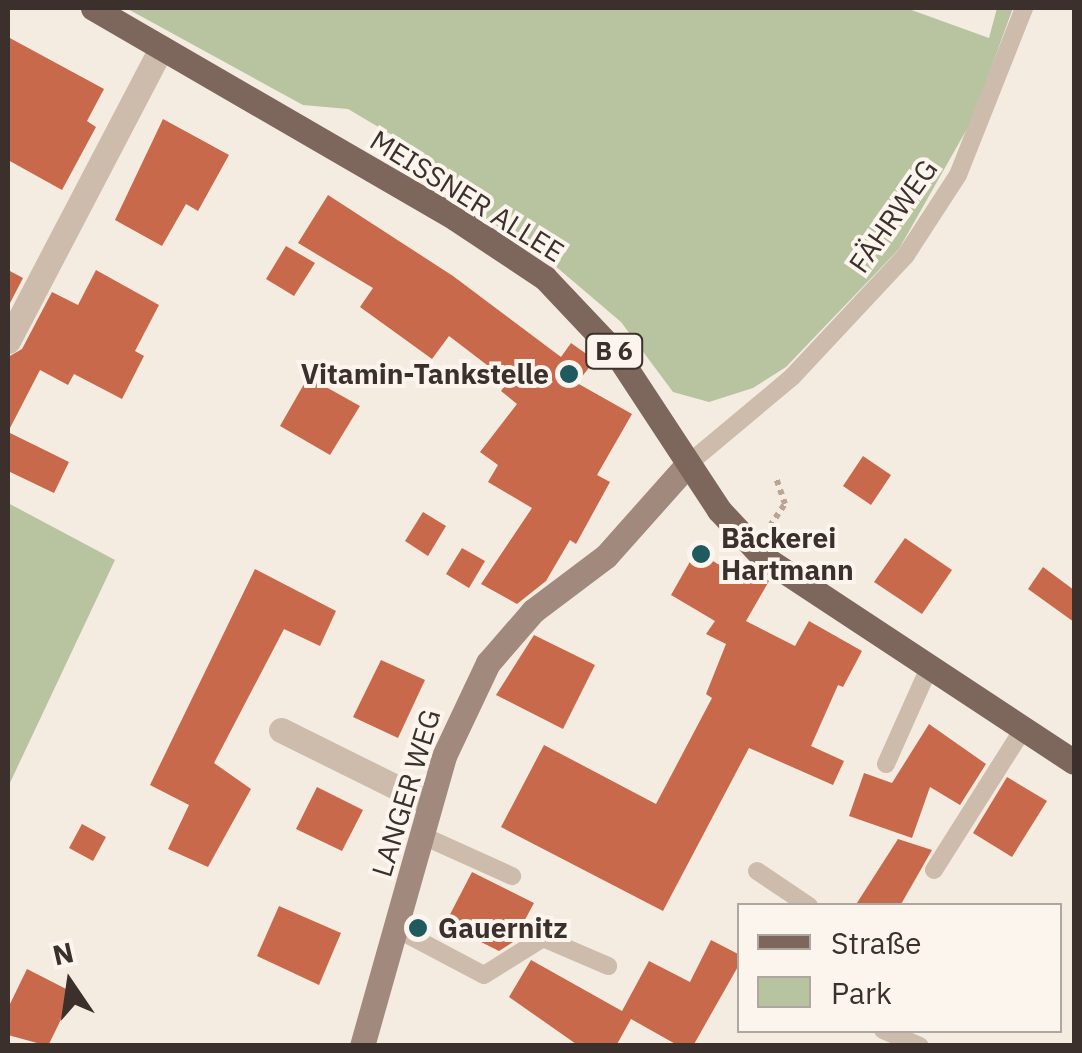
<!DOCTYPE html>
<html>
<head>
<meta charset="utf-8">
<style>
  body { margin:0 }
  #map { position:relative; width:1082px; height:1053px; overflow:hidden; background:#f4ebe1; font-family:"IBM Plex Sans",sans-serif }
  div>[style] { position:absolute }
  .green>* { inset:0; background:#b8c4a0 }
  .building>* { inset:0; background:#c8694b }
  .path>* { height:6px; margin-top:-3px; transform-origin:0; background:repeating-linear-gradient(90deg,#b9a596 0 5px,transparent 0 10px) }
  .lane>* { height:18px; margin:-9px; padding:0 9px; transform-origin:9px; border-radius:9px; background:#cdbbac }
  .street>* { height:25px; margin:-12.5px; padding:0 12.5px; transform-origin:12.5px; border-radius:12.5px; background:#cdbbac }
  .secondary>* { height:25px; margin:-12.5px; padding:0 12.5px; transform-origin:12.5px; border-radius:12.5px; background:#a18a7d }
  .primary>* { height:25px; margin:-12.5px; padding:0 12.5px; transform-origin:12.5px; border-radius:12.5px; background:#7d675c }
  .dots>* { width:28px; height:28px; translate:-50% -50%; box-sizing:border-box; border:5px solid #fbf5ee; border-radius:50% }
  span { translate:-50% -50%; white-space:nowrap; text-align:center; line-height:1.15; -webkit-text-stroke:8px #fbf5ee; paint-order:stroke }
  .shield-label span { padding:2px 8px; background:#fbf5ee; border:2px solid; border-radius:8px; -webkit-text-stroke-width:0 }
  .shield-label { font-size:25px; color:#3b302b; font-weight:700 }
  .street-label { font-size:28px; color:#3b302b }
  .poi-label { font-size:28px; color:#3b302b; font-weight:700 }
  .right { translate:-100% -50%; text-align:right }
  .left { translate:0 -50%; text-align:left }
  .frame { position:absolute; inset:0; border:10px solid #3b302b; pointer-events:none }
  .legend { position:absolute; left:737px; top:903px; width:325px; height:130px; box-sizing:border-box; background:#fbf5ee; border:2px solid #aea6a0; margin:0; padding:12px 18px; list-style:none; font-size:30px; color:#3b302b }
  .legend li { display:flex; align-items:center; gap:20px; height:50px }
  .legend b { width:50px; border:2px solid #aea6a0 }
  .north { position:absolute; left:20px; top:933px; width:100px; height:100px; -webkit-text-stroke:8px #fbf5ee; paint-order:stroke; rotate:347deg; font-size:28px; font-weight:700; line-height:40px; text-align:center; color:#3b302b }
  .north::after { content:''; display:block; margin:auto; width:35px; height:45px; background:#3b302b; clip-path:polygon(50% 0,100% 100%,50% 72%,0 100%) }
</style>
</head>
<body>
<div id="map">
  <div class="green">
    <div style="clip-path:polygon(126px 8px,906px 8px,989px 38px,997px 8px,1013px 8px,972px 120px,899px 249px,786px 367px,753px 388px,709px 402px,673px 392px,621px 322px,547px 259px,461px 202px,392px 135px,348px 109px,303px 105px)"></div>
    <div style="clip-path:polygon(8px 503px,115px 560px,8px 787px)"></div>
  </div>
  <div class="building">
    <div style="clip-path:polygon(8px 37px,104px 89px,87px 121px,96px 127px,62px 190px,8px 160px)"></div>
    <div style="clip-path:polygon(163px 119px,229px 155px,198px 211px,186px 204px,162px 246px,115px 220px)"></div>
    <div style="clip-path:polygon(328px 195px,453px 276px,561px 357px,571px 343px,595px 360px,577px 383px,632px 414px,597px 475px,610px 482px,576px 544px,570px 540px,546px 581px,517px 604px,481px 584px,532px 508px,488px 482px,498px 465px,480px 452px,517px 404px,501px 391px,508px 381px,449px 336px,432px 359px,360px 307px,373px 288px,298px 243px)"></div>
    <div style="clip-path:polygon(286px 246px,315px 263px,294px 296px,266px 279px)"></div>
    <div style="clip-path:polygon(8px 270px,23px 278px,8px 307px)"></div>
    <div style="clip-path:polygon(96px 270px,159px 305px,135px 351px,144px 356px,122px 399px,74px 374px,68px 385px,40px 370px,8px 432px,69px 462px,54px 493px,8px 471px,8px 357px,22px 349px,52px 292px,78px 305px)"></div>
    <div style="clip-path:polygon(308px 377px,360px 406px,330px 455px,280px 426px)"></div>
    <div style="clip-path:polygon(863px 456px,891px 475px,871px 505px,843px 486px)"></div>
    <div style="clip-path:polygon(423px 512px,446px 526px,428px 556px,405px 541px)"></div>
    <div style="clip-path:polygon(905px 538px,952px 570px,922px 614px,874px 582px)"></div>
    <div style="clip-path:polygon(462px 548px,485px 561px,469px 588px,446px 574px)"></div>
    <div style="clip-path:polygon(696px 551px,745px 580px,753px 569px,769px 581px,746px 621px,795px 646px,809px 621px,862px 651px,843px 687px,838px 685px,811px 746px,844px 761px,833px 785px,749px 748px,663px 911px,501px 827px,544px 745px,656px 804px,712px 698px,706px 694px,726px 644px,706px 634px,715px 621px,671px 595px)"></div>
    <div style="clip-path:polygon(1043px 567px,1074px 590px,1074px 622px,1028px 589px)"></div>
    <div style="clip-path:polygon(255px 569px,336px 611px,320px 646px,284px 629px,214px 763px,251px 789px,208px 867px,168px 849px,189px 805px,150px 785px)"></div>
    <div style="clip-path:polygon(534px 635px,595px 665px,563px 729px,496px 695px)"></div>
    <div style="clip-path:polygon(381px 660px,425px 680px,398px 738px,353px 717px)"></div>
    <div style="clip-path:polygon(929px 724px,986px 764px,960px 805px,930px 787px,912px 838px,849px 816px,864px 773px,892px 783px)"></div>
    <div style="clip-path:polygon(1007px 777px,1047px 801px,1012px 857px,973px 833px)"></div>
    <div style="clip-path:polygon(317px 787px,363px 810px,342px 851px,296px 829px)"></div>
    <div style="clip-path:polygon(82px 824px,106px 837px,93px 861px,69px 848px)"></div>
    <div style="clip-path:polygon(898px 839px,932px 850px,900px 906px,855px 906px)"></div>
    <div style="clip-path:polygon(472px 872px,534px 903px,513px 942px,499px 951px,445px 924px)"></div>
    <div style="clip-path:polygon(279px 906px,341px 933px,319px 985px,257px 956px)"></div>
    <div style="clip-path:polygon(711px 940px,740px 955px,740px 963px,693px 1046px,679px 1046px,631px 1019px,616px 1046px,579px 1046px,509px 997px,531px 960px,622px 1011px,649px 961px,690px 982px)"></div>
    <div style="clip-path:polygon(27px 969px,74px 993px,48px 1046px,8px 1035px,8px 1008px)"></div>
  </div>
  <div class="path">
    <div style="left:770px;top:526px;width:27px;rotate:-56deg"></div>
    <div style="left:785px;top:504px;width:28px;rotate:-109deg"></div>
  </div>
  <div class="lane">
    <div style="left:688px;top:464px;width:136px;rotate:-39.9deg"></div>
    <div style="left:792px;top:377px;width:167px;rotate:-46.9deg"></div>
    <div style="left:906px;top:255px;width:95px;rotate:-57deg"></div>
    <div style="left:958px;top:175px;width:180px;rotate:-68.4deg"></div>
    <div style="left:886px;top:764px;width:105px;rotate:-65.9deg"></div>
    <div style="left:421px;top:835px;width:100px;rotate:24.3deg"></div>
    <div style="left:934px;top:870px;width:167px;rotate:-57.7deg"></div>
    <div style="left:757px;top:871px;width:63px;rotate:33.9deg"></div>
    <div style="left:397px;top:929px;width:98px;rotate:27.9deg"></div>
    <div style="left:484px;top:975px;width:70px;rotate:-32.1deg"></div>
    <div style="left:543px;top:938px;width:71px;rotate:23.3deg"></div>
    <div style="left:883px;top:1030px;width:40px;rotate:23.4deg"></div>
  </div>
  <div class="street">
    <div style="left:8px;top:341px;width:331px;rotate:-62.4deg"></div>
    <div style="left:281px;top:730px;width:164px;rotate:26.4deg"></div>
  </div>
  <div class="secondary">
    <div style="left:362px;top:1046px;width:301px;rotate:-74.2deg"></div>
    <div style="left:444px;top:756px;width:103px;rotate:-64.7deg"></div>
    <div style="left:488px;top:663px;width:69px;rotate:-49.1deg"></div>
    <div style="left:533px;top:611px;width:91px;rotate:-37deg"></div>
    <div style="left:606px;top:556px;width:123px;rotate:-48.3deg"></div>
  </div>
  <div class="primary">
    <div style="left:93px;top:8px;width:419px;rotate:30.1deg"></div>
    <div style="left:455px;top:218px;width:108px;rotate:33.7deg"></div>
    <div style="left:545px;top:278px;width:103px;rotate:46.6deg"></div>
    <div style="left:616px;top:353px;width:188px;rotate:56.7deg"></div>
    <div style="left:719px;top:510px;width:64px;rotate:46.9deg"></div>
    <div style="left:763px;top:557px;width:372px;rotate:33.4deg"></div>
  </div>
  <div class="dots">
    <div style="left:569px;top:374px;background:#1f5a5e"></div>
    <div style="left:701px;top:554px;background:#1f5a5e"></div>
    <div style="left:418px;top:928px;background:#1f5a5e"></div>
  </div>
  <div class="shield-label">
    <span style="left:614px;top:351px">B 6</span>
  </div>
  <div class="street-label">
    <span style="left:467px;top:196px;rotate:32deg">MEISSNER ALLEE</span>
    <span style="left:893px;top:216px;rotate:-55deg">FÄHRWEG</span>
    <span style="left:406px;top:793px;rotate:-73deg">LANGER WEG</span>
  </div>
  <div class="poi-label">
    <span class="right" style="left:549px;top:374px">Vitamin-Tankstelle</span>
    <span class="left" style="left:721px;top:554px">Bäckerei<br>Hartmann</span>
    <span class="left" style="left:438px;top:928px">Gauernitz</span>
  </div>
  <div class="frame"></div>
  <ul class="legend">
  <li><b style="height:12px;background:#7d675c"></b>Straße</li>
  <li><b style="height:28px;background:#b8c4a0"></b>Park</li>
  </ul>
  <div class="north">N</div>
</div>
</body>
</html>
